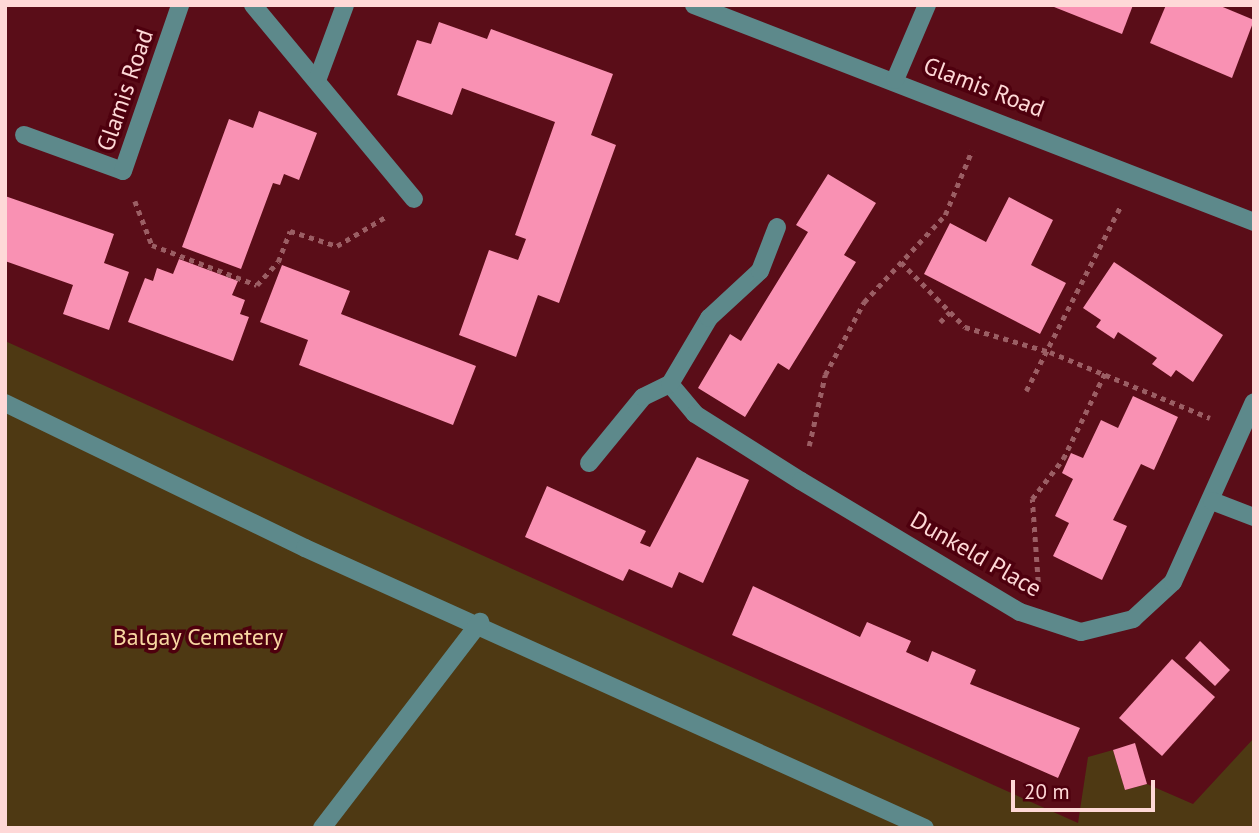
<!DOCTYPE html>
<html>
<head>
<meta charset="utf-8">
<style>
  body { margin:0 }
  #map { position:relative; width:1259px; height:833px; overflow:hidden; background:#5a0d18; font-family:"PT Sans",sans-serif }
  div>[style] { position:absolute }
  .green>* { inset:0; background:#4e3913 }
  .building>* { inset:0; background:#f991b3 }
  .path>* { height:4.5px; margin-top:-2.25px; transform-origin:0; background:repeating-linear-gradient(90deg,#9b5e64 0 5px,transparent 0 10px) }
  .minor>* { height:18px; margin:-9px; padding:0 9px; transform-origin:9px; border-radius:9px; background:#5d898b }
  span { translate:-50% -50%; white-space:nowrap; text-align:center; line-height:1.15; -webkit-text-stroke:7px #4e000e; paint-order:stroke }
  .street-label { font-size:24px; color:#fed8d7 }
  .park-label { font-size:24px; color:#f8d7a2 }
  .frame { position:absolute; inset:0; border:7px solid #fed8d7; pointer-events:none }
  .scale { position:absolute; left:1011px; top:780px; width:144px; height:32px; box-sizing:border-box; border:4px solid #fed8d7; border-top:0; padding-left:9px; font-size:21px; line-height:24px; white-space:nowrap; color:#fed8d7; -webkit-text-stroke:5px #4e000e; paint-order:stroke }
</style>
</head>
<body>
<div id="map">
  <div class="green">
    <div style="clip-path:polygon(5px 341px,1078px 823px,1088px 757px,1113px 750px,1125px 790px,1147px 784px,1193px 804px,1254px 738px,1254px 828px,5px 828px)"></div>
  </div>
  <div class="building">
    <div style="clip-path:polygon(1049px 5px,1133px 5px,1122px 34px)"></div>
    <div style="clip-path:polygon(1166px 5px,1218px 5px,1254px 20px,1232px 78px,1150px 43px)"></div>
    <div style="clip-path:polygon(439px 22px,487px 39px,491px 29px,613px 74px,591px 135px,616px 145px,559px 303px,538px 295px,516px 357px,459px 335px,489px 250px,518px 260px,526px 239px,515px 235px,555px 122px,462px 88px,452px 115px,397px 95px,417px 40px,431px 44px)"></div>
    <div style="clip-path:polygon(259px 111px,317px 133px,299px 180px,284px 174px,280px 185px,273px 183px,241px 269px,182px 247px,229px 119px,253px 128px)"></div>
    <div style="clip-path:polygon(828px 174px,876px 203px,844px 255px,856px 262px,789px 370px,778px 363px,745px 417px,698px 388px,730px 334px,741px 341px,808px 232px,796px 225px)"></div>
    <div style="clip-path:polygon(5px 196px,114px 234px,104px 263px,129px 272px,109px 330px,63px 314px,73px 285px,5px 261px)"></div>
    <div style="clip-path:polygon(1009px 197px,1053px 220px,1031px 265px,1066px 283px,1040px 334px,924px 274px,950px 223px,986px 242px)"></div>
    <div style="clip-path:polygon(179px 259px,238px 281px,232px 295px,245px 300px,240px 314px,249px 317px,233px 361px,128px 322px,145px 278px,153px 281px,157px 268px,173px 274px)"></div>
    <div style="clip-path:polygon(1114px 262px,1223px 335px,1193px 382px,1176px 370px,1171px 377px,1152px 364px,1157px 358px,1118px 332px,1114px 339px,1096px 327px,1101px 320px,1083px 308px)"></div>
    <div style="clip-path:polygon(282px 265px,350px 291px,341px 314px,476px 366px,453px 425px,299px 365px,308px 340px,260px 322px)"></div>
    <div style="clip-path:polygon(1133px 396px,1178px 417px,1154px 470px,1141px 464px,1113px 520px,1127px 526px,1102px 580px,1053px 556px,1069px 523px,1055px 516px,1073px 479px,1062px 473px,1071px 453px,1083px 458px,1101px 420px,1118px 428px)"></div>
    <div style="clip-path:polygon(697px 457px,749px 480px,703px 583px,679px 572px,672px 588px,629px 569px,623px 581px,525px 537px,547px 486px,646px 531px,640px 543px,650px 547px)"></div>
    <div style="clip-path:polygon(753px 586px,860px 637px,867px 622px,911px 641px,906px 652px,928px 662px,932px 651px,976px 670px,970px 684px,1080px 728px,1058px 778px,732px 635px)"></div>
    <div style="clip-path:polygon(1200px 641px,1230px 670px,1215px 686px,1185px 658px)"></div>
    <div style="clip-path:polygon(1172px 659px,1215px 697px,1162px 756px,1119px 718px)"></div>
    <div style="clip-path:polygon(1135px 743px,1147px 784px,1125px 790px,1113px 750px)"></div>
  </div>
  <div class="path">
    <div style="left:135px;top:201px;width:47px;rotate:68.9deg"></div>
    <div style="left:152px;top:245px;width:112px;rotate:20.9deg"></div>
    <div style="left:257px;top:285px;width:31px;rotate:-48deg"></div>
    <div style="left:278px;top:262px;width:33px;rotate:-69deg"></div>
    <div style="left:290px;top:231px;width:49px;rotate:17.7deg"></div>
    <div style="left:337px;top:246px;width:58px;rotate:-31deg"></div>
    <div style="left:901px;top:262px;width:91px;rotate:45.4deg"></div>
    <div style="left:965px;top:327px;width:89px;rotate:16.4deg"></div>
    <div style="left:1050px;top:352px;width:173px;rotate:22.4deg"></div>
    <div style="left:940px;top:322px;width:14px;rotate:-45deg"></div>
    <div style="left:1026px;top:391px;width:209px;rotate:-62.9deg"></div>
    <div style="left:809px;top:446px;width:73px;rotate:-77.3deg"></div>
    <div style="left:825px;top:375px;width:83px;rotate:-61.9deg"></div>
    <div style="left:864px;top:302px;width:119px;rotate:-47deg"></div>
    <div style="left:945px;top:215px;width:70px;rotate:-67.4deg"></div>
    <div style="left:1038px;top:582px;width:83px;rotate:-94.1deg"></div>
    <div style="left:1032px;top:499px;width:51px;rotate:-52.2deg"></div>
    <div style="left:1063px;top:459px;width:96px;rotate:-64deg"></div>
  </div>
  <div class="minor">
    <div style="left:253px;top:5px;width:252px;rotate:50.3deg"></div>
    <div style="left:694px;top:5px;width:601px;rotate:21.18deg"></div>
    <div style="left:318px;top:78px;width:78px;rotate:-69.7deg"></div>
    <div style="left:895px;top:80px;width:82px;rotate:-66.9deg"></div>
    <div style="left:24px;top:135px;width:105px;rotate:20deg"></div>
    <div style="left:123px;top:171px;width:176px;rotate:-71deg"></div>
    <div style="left:670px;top:384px;width:39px;rotate:50deg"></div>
    <div style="left:695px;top:414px;width:125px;rotate:32.3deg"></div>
    <div style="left:801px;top:481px;width:255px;rotate:30.9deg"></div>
    <div style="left:1020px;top:612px;width:64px;rotate:18.2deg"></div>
    <div style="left:1081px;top:632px;width:54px;rotate:-14deg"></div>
    <div style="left:1133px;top:619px;width:54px;rotate:-42.8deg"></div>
    <div style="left:1173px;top:582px;width:197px;rotate:-65.8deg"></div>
    <div style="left:5px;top:403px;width:333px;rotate:25.8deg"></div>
    <div style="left:305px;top:548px;width:680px;rotate:24.3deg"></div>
    <div style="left:589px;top:463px;width:85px;rotate:-50.7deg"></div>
    <div style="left:643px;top:397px;width:30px;rotate:-26deg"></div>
    <div style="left:670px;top:384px;width:77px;rotate:-59.4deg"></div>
    <div style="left:709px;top:318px;width:69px;rotate:-42.7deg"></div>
    <div style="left:760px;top:271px;width:47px;rotate:-68.9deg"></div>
    <div style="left:1212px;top:501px;width:45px;rotate:20.9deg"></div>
    <div style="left:322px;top:828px;width:260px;rotate:-52.5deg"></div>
  </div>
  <div class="street-label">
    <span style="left:984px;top:87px;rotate:21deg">Glamis Road</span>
    <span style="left:125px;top:90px;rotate:-71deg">Glamis Road</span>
    <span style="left:976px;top:554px;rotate:30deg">Dunkeld Place</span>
  </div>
  <div class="park-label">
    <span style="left:198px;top:637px">Balgay Cemetery</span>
  </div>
  <div class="frame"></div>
  <div class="scale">20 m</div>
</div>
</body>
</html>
